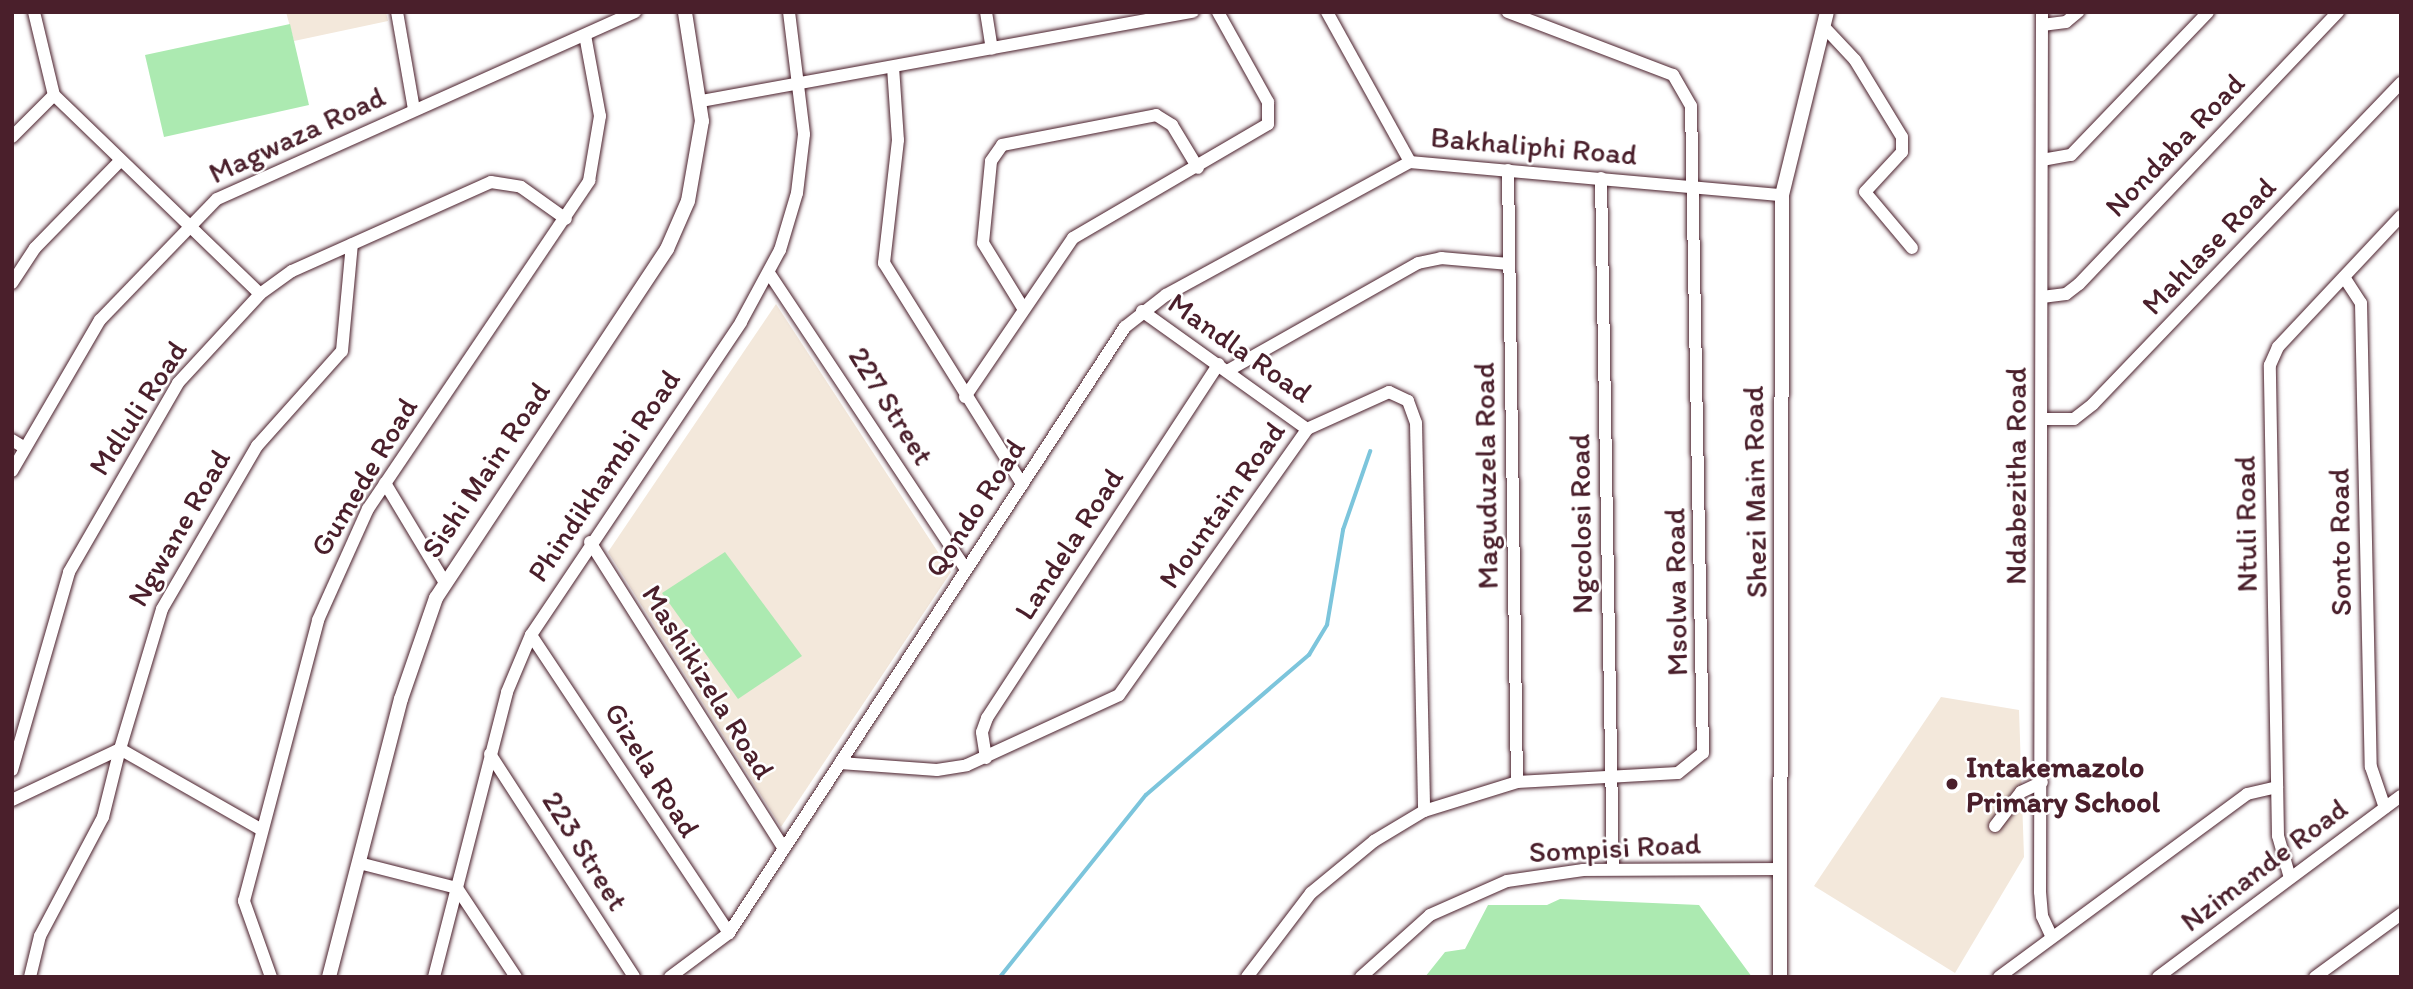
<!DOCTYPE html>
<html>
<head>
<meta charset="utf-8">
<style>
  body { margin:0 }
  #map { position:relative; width:2413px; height:989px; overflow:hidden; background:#fff; font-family:Itim,sans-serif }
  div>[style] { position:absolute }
  .built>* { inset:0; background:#f3e8db }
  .green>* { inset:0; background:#aceab1 }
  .stream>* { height:3.5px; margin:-1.75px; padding:0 1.75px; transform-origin:1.75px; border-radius:1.75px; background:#7cc5dc }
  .roads { filter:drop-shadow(0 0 2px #4a1f2b) drop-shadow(0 0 2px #4a1f2b) }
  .minor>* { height:12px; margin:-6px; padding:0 6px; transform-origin:6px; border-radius:6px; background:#fff }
  .tertiary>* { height:14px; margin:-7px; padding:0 7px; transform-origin:7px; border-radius:7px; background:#fff }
  .dots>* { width:19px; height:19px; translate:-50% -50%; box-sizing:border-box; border:4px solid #fff; border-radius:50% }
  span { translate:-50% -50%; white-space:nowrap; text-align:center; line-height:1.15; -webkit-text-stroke:5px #fff; paint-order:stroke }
  .street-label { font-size:30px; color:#4a1f2b }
  .poi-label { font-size:30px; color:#4a1f2b; font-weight:700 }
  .left { translate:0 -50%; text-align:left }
  .frame { position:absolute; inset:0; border:14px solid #4a1f2b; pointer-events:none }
</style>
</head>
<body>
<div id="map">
  <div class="built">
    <div style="clip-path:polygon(286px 12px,386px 12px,388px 21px,294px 41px)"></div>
    <div style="clip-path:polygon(776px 304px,951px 572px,781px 827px,608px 552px)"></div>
    <div style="clip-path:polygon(1941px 697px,2019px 710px,2024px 857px,1955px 973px,1814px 886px)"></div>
  </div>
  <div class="green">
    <div style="clip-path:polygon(290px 24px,309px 105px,164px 137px,145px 55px)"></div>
    <div style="clip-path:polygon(725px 552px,802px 656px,738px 699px,662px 593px)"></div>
    <div style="clip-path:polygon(1560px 899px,1699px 905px,1752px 977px,1425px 977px,1445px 952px,1465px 949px,1488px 905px,1547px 905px)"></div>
  </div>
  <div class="stream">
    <div style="left:1000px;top:977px;width:233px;rotate:-51.3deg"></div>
    <div style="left:1146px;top:795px;width:215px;rotate:-40.7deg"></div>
    <div style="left:1309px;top:655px;width:35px;rotate:-59deg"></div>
    <div style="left:1327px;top:625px;width:96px;rotate:-80.4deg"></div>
    <div style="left:1343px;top:530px;width:83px;rotate:-70.9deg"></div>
  </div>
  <div class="roads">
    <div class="minor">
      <div style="left:34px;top:12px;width:85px;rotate:76.5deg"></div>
      <div style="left:54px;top:95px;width:286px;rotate:44deg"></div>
      <div style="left:397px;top:12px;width:98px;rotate:80.1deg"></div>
      <div style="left:986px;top:12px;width:37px;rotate:81deg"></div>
      <div style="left:1327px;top:12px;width:171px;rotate:61deg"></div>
      <div style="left:1410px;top:162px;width:373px;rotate:5.1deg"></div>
      <div style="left:2042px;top:12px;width:880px;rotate:90.13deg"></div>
      <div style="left:2040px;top:892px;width:24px;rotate:85deg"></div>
      <div style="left:2042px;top:916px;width:23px;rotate:65deg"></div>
      <div style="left:2042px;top:25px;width:24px;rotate:-7deg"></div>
      <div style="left:2066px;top:22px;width:16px;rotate:-40deg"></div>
      <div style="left:1826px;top:29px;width:42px;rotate:46.9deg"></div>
      <div style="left:1855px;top:60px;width:90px;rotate:58.6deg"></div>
      <div style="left:1902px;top:137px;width:15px;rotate:90deg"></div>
      <div style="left:1902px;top:152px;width:54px;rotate:132.8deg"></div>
      <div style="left:1865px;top:192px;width:73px;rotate:50deg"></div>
      <div style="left:893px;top:67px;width:73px;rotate:86.1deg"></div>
      <div style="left:898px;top:140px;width:124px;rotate:96.5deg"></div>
      <div style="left:884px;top:263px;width:261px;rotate:58deg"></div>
      <div style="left:701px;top:101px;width:500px;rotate:-10.3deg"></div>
      <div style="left:12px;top:137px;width:59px;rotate:-45deg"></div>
      <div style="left:2042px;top:160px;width:29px;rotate:-10deg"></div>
      <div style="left:2071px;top:155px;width:198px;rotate:-46.2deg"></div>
      <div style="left:1508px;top:170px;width:612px;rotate:89.16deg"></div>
      <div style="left:1601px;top:178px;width:691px;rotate:89.01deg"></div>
      <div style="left:769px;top:273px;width:356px;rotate:56.4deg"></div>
      <div style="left:2344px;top:277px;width:31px;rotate:57deg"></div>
      <div style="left:2361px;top:303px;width:464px;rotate:88.8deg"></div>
      <div style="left:2371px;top:767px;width:43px;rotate:71.1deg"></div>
      <div style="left:12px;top:283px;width:42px;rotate:-56.7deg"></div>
      <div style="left:35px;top:248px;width:122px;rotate:-45.7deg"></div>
      <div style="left:2042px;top:297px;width:24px;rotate:-7deg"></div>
      <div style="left:2066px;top:294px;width:16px;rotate:-38deg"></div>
      <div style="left:2079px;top:284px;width:376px;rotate:-46.4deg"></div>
      <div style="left:1023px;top:308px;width:76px;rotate:-121.6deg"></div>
      <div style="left:983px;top:243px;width:82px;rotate:-84.4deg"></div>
      <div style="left:991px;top:161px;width:19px;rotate:-55deg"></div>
      <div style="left:1002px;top:145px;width:157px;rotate:-11deg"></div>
      <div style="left:1156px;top:115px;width:19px;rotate:32deg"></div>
      <div style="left:1172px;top:125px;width:50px;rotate:58.8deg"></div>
      <div style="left:1142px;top:311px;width:203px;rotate:35.6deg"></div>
      <div style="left:1229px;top:370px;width:217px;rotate:-29.5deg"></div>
      <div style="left:1418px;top:263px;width:24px;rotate:-12deg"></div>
      <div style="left:1441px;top:258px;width:68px;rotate:5deg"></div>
      <div style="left:965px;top:397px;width:192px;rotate:-55.8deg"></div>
      <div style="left:1073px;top:238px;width:226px;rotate:-30.3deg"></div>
      <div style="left:1268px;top:124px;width:22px;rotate:-90deg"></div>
      <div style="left:1268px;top:102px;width:103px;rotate:-119.1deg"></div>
      <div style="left:2043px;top:419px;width:31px"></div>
      <div style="left:2074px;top:419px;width:24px;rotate:-38deg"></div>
      <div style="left:2093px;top:404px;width:445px;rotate:-46.2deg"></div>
      <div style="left:12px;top:440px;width:15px;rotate:32deg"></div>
      <div style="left:12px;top:471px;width:175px;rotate:-59.8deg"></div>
      <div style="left:100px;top:320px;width:168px;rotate:-46deg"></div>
      <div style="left:217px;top:199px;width:458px;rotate:-24.1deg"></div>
      <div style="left:385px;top:483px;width:114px;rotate:59deg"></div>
      <div style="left:590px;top:542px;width:363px;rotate:57.7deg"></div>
      <div style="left:531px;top:635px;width:358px;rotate:56.4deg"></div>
      <div style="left:490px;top:754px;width:265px;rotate:57.1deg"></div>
      <div style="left:986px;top:758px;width:26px;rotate:-99deg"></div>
      <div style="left:982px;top:732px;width:15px;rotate:-70deg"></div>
      <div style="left:987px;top:718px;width:423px;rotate:-56.8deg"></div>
      <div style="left:840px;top:763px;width:97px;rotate:4.1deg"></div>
      <div style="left:937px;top:770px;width:30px;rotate:-9deg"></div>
      <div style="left:967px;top:765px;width:167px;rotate:-24.7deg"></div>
      <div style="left:1119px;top:695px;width:326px;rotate:-54.7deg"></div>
      <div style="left:1307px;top:429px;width:90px;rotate:-24.3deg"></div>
      <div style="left:1389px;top:392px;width:21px;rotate:25deg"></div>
      <div style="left:1408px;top:401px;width:23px;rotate:70deg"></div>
      <div style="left:1416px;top:423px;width:388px;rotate:88.8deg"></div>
      <div style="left:12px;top:770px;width:206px;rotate:-73.9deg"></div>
      <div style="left:69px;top:572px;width:218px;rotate:-60deg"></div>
      <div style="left:178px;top:383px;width:121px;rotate:-47.3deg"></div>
      <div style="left:260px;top:294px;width:39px;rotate:-36deg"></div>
      <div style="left:292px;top:271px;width:218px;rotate:-24.1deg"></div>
      <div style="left:491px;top:182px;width:30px;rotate:9deg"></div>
      <div style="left:521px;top:187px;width:55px;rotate:35.4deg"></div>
      <div style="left:12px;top:800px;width:119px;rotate:-25.3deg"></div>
      <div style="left:120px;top:749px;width:146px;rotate:-73.3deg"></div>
      <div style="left:162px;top:609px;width:189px;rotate:-59.8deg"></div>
      <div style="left:257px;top:446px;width:127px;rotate:-48.2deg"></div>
      <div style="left:342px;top:351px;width:107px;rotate:-84.7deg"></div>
      <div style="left:1995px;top:826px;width:43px;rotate:-52.6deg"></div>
      <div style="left:2021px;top:792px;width:23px;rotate:-25deg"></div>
      <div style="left:359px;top:863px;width:101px;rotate:14.3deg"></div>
      <div style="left:457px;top:888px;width:107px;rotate:56.5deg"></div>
      <div style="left:2290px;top:878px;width:44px;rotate:-105.9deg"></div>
      <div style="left:2278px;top:836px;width:471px;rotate:-91deg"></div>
      <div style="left:2270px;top:365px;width:20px;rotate:-66deg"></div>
      <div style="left:2278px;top:347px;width:180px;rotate:-46.8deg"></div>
      <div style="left:30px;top:977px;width:42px;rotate:-76.3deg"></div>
      <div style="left:40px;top:936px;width:135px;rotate:-62.1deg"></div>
      <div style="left:103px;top:817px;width:70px;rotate:-76deg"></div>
      <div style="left:120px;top:749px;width:163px;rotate:29.7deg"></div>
      <div style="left:271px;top:977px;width:81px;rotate:-109.6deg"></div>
      <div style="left:244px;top:901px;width:291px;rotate:-75.2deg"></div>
      <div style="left:318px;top:620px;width:122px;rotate:-65.8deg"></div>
      <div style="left:368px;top:509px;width:396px;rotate:-56deg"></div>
      <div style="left:589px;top:181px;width:66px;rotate:-80.4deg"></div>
      <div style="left:600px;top:116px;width:82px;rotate:-100.5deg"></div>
      <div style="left:434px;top:977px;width:294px;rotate:-75.6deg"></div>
      <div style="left:507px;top:692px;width:62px;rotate:-67.2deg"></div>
      <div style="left:531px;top:635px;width:377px;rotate:-56.1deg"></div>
      <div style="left:741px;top:322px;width:82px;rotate:-61.6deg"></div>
      <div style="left:780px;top:250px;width:59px;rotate:-73.4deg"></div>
      <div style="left:797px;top:193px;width:59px;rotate:-83.2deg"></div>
      <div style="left:804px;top:134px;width:123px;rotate:-97deg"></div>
      <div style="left:670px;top:977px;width:74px;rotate:-36.7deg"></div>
      <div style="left:729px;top:933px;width:724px;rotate:-56.84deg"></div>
      <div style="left:1125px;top:327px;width:52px;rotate:-38deg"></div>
      <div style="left:1166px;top:295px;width:278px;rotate:-28.6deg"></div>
      <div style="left:1247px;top:977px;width:106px;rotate:-52.7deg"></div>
      <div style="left:1311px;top:893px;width:82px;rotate:-39.5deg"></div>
      <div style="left:1374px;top:841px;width:58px;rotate:-31deg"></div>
      <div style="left:1424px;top:811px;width:97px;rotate:-17.3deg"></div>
      <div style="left:1517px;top:782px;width:161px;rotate:-3.2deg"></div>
      <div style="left:1678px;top:773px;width:32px;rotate:-39deg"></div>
      <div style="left:1703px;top:753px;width:647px;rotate:-91.06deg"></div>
      <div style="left:1691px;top:106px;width:36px;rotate:-120deg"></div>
      <div style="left:1673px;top:75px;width:177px;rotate:-159.1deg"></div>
      <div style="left:1361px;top:977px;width:93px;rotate:-41.9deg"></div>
      <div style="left:1430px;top:915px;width:84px;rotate:-23.8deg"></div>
      <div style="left:1507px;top:881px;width:77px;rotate:-8.2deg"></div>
      <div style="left:1583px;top:870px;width:194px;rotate:-0.3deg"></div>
      <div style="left:1999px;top:977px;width:308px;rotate:-36.4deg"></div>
      <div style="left:2247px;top:794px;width:31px;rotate:-13deg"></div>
      <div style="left:2158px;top:977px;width:303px;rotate:-36.7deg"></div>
      <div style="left:2315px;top:977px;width:107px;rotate:-36.2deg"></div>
    </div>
    <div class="tertiary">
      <div style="left:329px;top:977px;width:287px;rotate:-75.5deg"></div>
      <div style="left:401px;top:699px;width:107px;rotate:-70.9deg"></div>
      <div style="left:436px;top:598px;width:419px;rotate:-56.5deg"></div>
      <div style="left:667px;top:249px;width:52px;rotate:-66.4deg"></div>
      <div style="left:688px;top:201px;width:81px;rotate:-80.1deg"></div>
      <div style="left:702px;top:121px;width:110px;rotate:-98.9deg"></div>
      <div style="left:1780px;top:977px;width:782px;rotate:-89.85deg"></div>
      <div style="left:1782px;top:195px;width:188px;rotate:-76.2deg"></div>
    </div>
  </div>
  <div class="dots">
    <div style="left:1952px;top:784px;background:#4a1f2b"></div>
  </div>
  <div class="street-label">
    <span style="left:297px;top:135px;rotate:-25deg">Magwaza Road</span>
    <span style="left:2175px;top:145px;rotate:-46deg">Nondaba Road</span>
    <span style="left:1534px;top:146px;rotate:5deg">Bakhaliphi Road</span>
    <span style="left:2209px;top:246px;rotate:-46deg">Mahlase Road</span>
    <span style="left:1240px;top:348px;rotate:35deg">Mandla Road</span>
    <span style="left:891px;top:406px;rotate:58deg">227 Street</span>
    <span style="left:138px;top:408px;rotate:-57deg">Mdluli Road</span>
    <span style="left:486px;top:470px;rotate:-56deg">Sishi Main Road</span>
    <span style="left:604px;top:476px;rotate:-56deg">Phindikhambi Road</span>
    <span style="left:1486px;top:476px;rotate:-91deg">Maguduzela Road</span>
    <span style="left:2016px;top:476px;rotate:-90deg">Ndabezitha Road</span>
    <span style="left:364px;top:477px;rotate:-59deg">Gumede Road</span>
    <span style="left:1755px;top:492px;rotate:-91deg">Shezi Main Road</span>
    <span style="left:1222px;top:505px;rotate:-55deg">Mountain Road</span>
    <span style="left:975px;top:508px;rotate:-57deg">Qondo Road</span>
    <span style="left:1581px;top:524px;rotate:-91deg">Ngcolosi Road</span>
    <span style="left:2246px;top:524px;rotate:-91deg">Ntuli Road</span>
    <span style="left:179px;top:528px;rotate:-60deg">Ngwane Road</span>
    <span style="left:2340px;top:542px;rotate:-91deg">Sonto Road</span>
    <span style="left:1069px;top:544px;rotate:-57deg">Landela Road</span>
    <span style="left:1676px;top:592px;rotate:-91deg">Msolwa Road</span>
    <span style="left:708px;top:682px;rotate:58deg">Mashikizela Road</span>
    <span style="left:652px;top:770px;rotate:58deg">Gizela Road</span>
    <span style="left:1615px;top:848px;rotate:-3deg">Sompisi Road</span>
    <span style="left:585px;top:851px;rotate:58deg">223 Street</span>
    <span style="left:2264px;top:865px;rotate:-37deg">Nzimande Road</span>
  </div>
  <div class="poi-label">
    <span class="left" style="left:1966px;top:784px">Intakemazolo<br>Primary School</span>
  </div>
  <div class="frame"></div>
</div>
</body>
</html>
